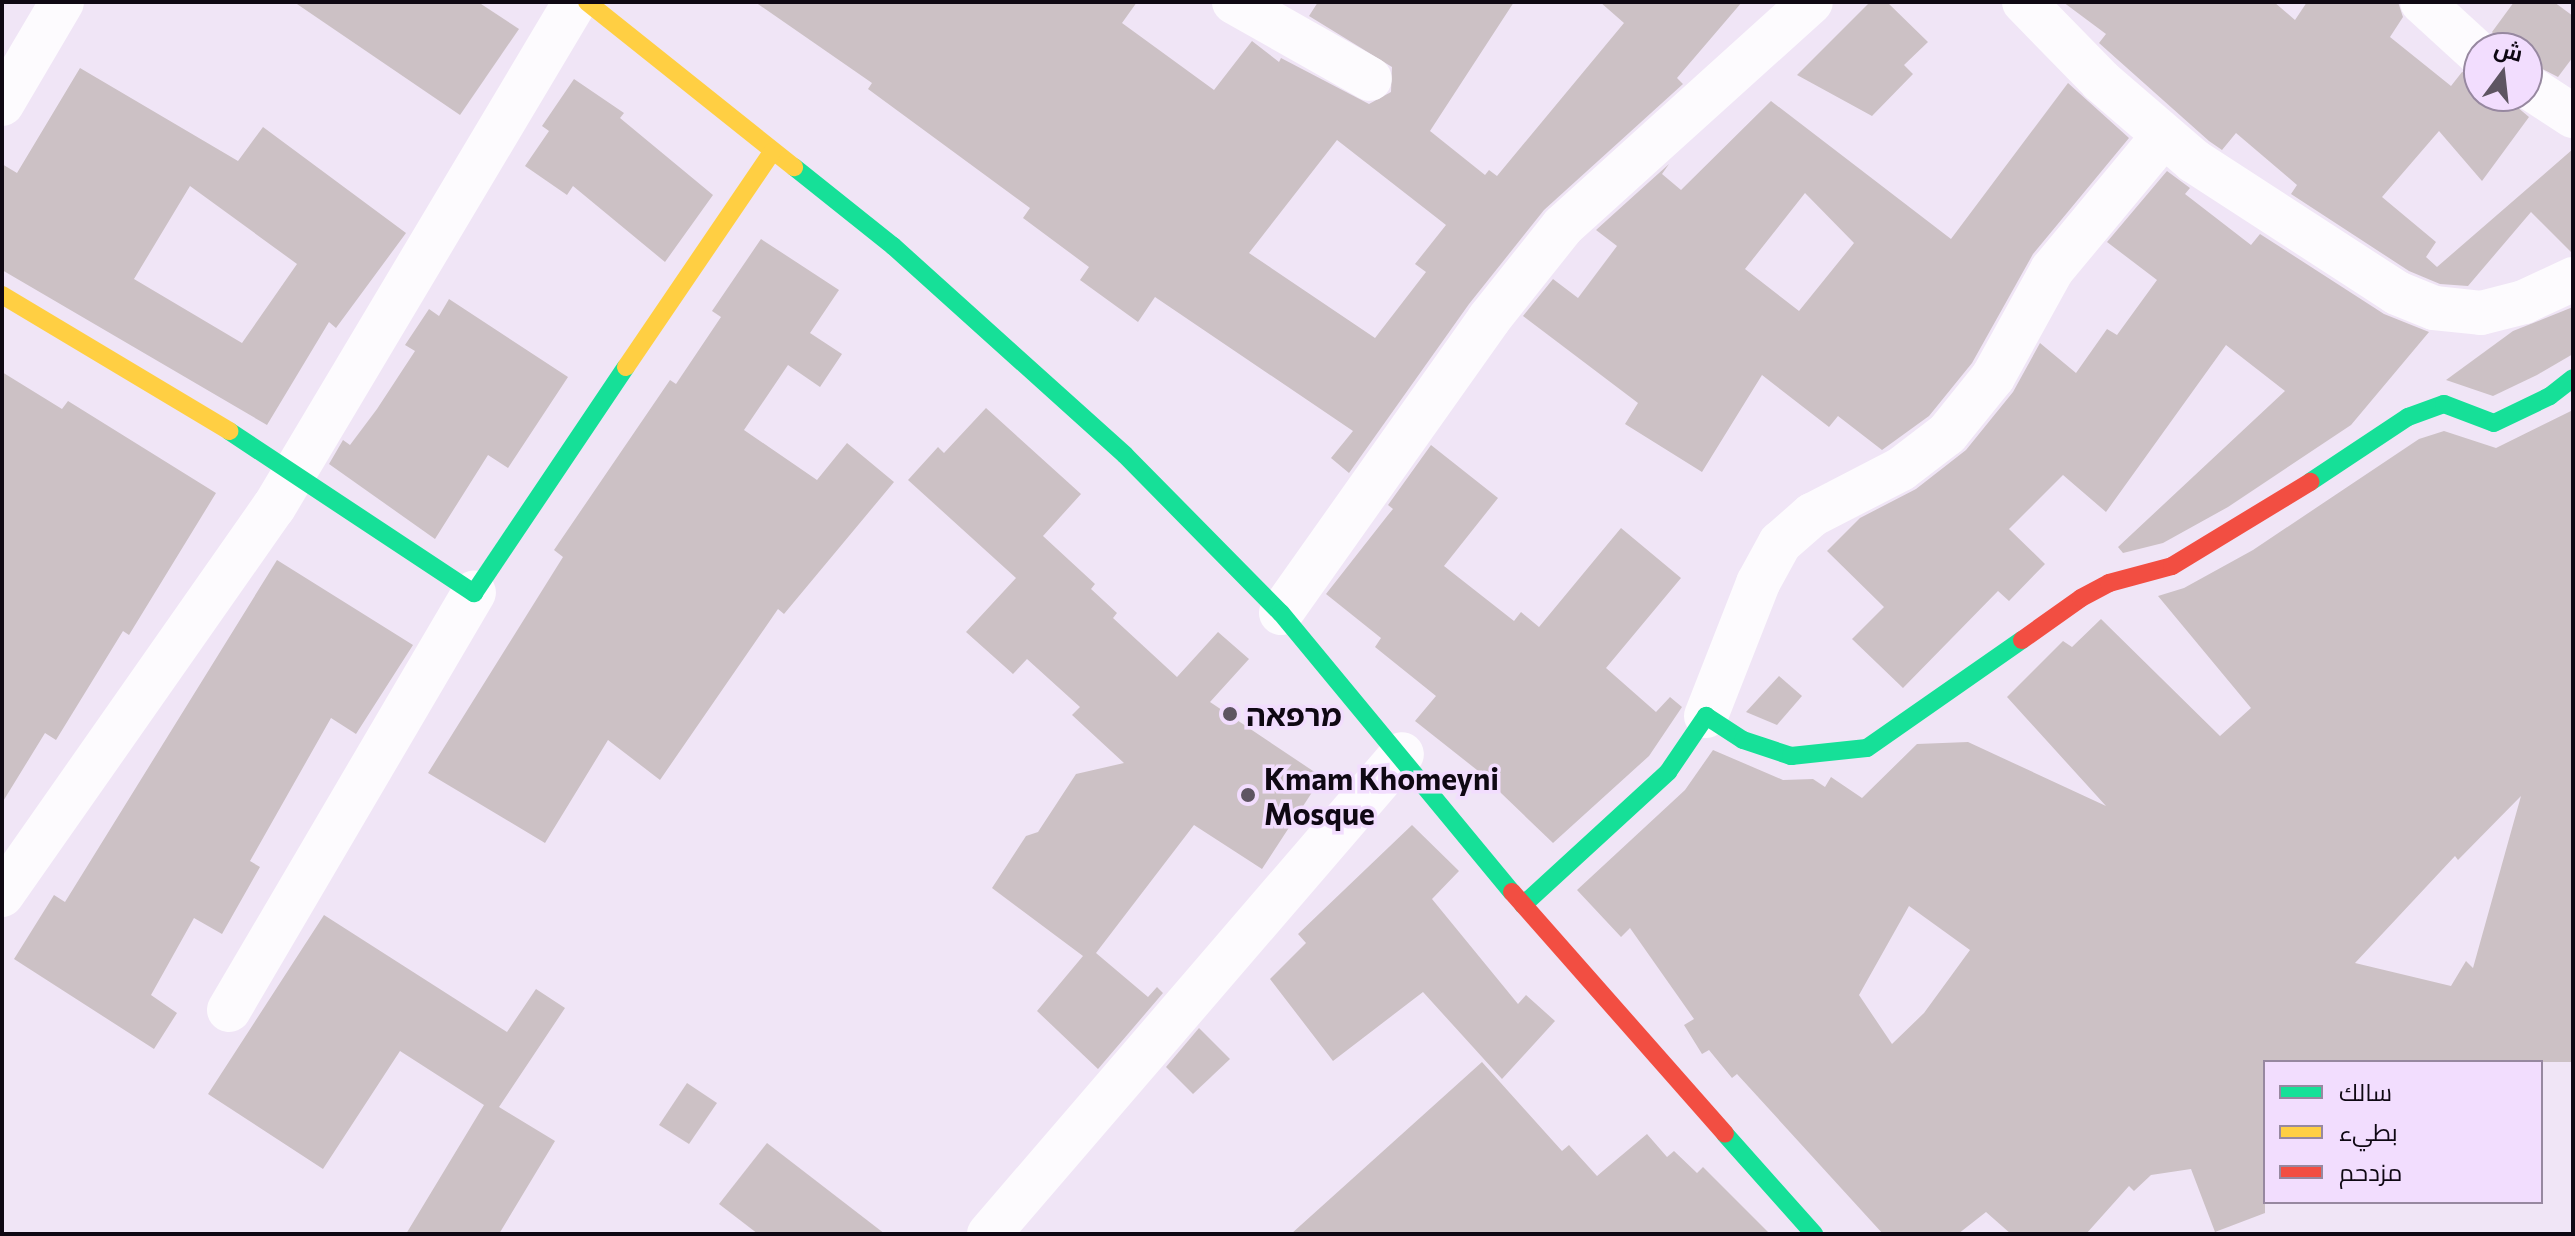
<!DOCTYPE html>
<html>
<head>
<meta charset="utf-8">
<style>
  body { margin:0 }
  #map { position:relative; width:2575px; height:1236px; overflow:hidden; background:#f0e5f6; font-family:Commissioner,Cairo,"Noto Sans Hebrew",sans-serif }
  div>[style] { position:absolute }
  .building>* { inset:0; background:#ccc1c5 }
  .street>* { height:44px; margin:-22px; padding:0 22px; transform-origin:22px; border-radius:22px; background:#fdfbfe }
  .fast>* { height:18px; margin:-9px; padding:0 9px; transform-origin:9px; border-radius:9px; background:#16e098 }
  .slow>* { height:18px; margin:-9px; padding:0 9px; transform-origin:9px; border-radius:9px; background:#ffcf43 }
  .jam>* { height:18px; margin:-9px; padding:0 9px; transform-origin:9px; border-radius:9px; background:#f24e42 }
  .dots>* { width:22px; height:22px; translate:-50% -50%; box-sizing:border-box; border:4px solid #f2ddfe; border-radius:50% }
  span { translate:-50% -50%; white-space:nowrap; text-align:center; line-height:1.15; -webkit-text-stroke:7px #f2ddfe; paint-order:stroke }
  .poi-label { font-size:30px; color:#0f0813; font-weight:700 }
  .left { translate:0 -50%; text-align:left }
  .frame { position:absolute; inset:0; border:4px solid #0f0813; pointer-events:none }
  .legend { position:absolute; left:2263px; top:1060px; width:280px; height:144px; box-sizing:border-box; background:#f2ddfe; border:2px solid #9788a0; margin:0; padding:10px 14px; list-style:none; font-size:24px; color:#0f0813 }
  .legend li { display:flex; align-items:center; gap:16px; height:40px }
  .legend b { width:40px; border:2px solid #9788a0 }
  .north { position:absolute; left:2463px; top:32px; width:80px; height:80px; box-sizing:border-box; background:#f2ddfe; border:2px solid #9788a0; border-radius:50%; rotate:15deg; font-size:22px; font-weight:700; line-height:32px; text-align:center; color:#0f0813 }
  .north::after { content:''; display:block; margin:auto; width:28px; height:36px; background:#5e5562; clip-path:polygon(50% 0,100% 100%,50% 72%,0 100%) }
</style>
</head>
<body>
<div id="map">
  <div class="building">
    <div style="clip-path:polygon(294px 2px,478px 2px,519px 29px,460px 115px)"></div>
    <div style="clip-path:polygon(evenodd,755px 2px,1137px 2px,1122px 23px,1214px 90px,1252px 41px,1279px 62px,1281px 58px,1369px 104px,1391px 92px,1392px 67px,1309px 16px,1318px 2px,1514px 2px,1430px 131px,1485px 175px,1489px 170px,1497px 176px,1624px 23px,1600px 2px,1742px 2px,1677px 78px,1683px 84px,1544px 210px,1469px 304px,1349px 473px,1331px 458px,1353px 431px,1155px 297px,1138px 322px,1080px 280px,1089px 267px,1023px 218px,1030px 208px,868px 89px,872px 83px,755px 2px,1337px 140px,1446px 225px,1415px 264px,1426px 272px,1375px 338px,1249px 253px,1337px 140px)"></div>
    <div style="clip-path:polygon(1870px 2px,1887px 2px,1928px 42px,1904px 65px,1913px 74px,1872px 116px,1797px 75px)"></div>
    <div style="clip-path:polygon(2063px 2px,2274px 2px,2295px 20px,2307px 2px,2398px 2px,2403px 17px,2390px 37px,2451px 86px,2462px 72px,2479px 78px,2479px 96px,2504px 96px,2529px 117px,2482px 181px,2439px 131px,2382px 197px,2436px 242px,2426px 257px,2437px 267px,2573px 149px,2573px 254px,2531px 212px,2468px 286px,2440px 284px,2409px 271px,2291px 194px,2297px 185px,2236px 133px,2222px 150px,2209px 141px,2099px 43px,2106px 34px)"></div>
    <div style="clip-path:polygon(2514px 2px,2554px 2px,2573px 16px,2573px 57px,2558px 77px,2527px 61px,2527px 48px,2503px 48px,2492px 32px)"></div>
    <div style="clip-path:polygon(evenodd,80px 68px,238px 161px,263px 127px,406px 233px,336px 328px,329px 322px,267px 425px,2px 270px,2px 164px,17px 173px,80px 68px,190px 186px,297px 264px,242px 343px,134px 279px,190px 186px)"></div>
    <div style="clip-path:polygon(574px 79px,624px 113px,620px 118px,713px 195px,665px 262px,573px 186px,567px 195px,525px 166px,549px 131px,542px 126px)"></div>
    <div style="clip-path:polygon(evenodd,2068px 83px,2129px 138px,2033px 254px,1972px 363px,1929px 416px,1882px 450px,1838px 416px,1829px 427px,1762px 375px,1702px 472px,1625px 424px,1638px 403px,1523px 316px,1553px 279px,1578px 298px,1617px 246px,1596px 230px,1669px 164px,1662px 174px,1681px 190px,1771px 101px,1951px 239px,2068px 83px,1805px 193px,1854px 243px,1799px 311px,1745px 269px,1805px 193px)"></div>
    <div style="clip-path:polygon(2167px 171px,2190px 188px,2185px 194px,2251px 245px,2260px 234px,2384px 314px,2429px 332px,2351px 425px,2228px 507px,2163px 543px,2123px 553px,2118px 547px,2285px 391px,2226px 345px,2106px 512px,2063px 475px,2009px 529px,2045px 564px,2009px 601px,1998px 591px,1903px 688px,1852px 639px,1884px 607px,1827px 551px,1860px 518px,1916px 489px,1966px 450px,2013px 392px,2040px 343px,2076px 373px,2107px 329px,2117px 335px,2157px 280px,2107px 242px)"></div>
    <div style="clip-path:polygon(761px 239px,839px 290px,810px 333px,842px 354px,820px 387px,788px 365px,744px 430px,817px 480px,847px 443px,894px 482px,784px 614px,778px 609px,660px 780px,608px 740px,545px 843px,428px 773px,563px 557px,554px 550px,670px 380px,676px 384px,721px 317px,712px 311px)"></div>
    <div style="clip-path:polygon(449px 299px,568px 377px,508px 468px,488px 455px,435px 539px,329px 464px,343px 440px,350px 445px,377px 409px,415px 351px,405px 345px,429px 309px,439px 316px)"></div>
    <div style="clip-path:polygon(2573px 307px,2573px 354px,2537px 375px,2493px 396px,2446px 380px,2513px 331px)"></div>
    <div style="clip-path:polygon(2px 372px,62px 409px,68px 401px,216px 493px,129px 635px,123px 631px,56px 740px,45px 733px,2px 803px)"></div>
    <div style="clip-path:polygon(986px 408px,1081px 494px,1043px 536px,1095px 584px,1091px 589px,1117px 613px,1113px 618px,1177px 677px,1218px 632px,1249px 659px,1210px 702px,1322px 777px,1262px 869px,1194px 825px,1096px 953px,1148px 997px,1157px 987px,1163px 993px,1098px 1069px,1037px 1011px,1083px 956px,992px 888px,1026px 836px,1038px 832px,1076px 774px,1124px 763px,1072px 715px,1080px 707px,1027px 659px,1013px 674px,966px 632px,1016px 578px,908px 480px,938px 447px,944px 453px)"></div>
    <div style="clip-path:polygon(evenodd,2573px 410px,2573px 1062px,2265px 1062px,2265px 1213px,2215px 1232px,2191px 1169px,2151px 1175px,2134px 1191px,2129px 1186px,2086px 1234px,2011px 1234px,1986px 1212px,1958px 1234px,1883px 1234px,1737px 1074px,1732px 1078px,1709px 1050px,1702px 1054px,1684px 1025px,1694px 1019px,1630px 928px,1621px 937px,1577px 890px,1685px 790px,1713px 750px,1783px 780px,1813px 779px,1825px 787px,1831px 777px,1862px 798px,1917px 744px,1968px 742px,2106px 806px,2007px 697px,2063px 641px,2072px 647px,2101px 619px,2220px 736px,2251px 708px,2158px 596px,2184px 588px,2253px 550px,2419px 439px,2444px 431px,2496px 448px,2573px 410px,2521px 796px,2473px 968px,2466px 961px,2451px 986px,2355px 963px,2455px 856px,2458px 860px,2521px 796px,2573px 410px,1909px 906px,1970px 950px,1924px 1013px,1892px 1044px,1859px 995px,1909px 906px)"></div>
    <div style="clip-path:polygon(1431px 445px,1498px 498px,1444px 566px,1514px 621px,1521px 612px,1539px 627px,1621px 528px,1681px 578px,1606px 668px,1656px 712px,1670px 697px,1682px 707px,1649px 756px,1553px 843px,1477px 770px,1415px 721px,1436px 696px,1375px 647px,1381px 638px,1326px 594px,1388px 515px,1393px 509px,1388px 505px)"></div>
    <div style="clip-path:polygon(277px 560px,413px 645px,356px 734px,331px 718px,250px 861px,260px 867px,222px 934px,194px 918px,151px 995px,177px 1013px,154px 1049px,14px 959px,54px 895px,65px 902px)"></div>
    <div style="clip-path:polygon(1779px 676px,1802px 696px,1777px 725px,1746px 712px)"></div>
    <div style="clip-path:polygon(1412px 825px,1459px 871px,1432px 899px,1518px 1004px,1526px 995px,1555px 1021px,1502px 1079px,1423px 992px,1333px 1061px,1270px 979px,1306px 943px,1298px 934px)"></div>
    <div style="clip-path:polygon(324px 915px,507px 1032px,536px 989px,565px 1008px,499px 1107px,555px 1141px,499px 1234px,406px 1234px,484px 1105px,400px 1051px,323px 1169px,208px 1094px)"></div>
    <div style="clip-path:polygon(1199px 1028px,1230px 1059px,1193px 1094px,1166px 1067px)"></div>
    <div style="clip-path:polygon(1482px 1062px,1562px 1151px,1569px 1145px,1597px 1176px,1647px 1134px,1667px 1157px,1674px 1151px,1697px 1173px,1703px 1167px,1770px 1234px,1291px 1234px)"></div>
    <div style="clip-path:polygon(687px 1083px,717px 1103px,689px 1144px,659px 1125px)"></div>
    <div style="clip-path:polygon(767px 1143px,885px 1234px,758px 1234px,719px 1204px)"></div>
  </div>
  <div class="street">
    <div style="left:1234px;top:2px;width:156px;rotate:29.5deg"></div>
    <div style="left:2024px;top:2px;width:110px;rotate:45.7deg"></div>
    <div style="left:2101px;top:81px;width:123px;rotate:40.7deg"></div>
    <div style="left:2194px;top:161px;width:242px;rotate:33deg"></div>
    <div style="left:2397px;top:293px;width:40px;rotate:22deg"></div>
    <div style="left:2434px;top:308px;width:47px;rotate:6.1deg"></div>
    <div style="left:2481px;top:313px;width:44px;rotate:-14.3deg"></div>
    <div style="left:2524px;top:302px;width:54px;rotate:-25.1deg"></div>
    <div style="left:2422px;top:2px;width:77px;rotate:42.4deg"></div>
    <div style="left:2527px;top:86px;width:55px;rotate:33.1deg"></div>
    <div style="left:2px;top:104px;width:118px;rotate:-59.5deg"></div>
    <div style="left:1281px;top:613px;width:360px;rotate:-54.7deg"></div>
    <div style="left:1489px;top:319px;width:119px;rotate:-51.5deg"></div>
    <div style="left:1563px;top:226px;width:334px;rotate:-42.1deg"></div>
    <div style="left:1706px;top:716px;width:143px;rotate:-68.6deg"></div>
    <div style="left:1758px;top:583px;width:46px;rotate:-61.2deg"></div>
    <div style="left:1780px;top:543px;width:43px;rotate:-41.2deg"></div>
    <div style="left:1812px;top:515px;width:100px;rotate:-27.3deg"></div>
    <div style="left:1901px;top:469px;width:58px;rotate:-37.3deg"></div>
    <div style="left:1947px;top:434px;width:73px;rotate:-51.1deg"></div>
    <div style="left:1993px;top:377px;width:122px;rotate:-61.1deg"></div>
    <div style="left:2052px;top:270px;width:175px;rotate:-50.3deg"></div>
    <div style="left:2px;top:895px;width:474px;rotate:-55deg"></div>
    <div style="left:274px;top:507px;width:588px;rotate:-59.2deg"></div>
    <div style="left:229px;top:1010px;width:484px;rotate:-59.6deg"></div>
    <div style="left:989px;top:1234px;width:633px;rotate:-49.29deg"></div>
  </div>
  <div class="fast">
    <div style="left:794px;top:167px;width:127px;rotate:38.6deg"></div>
    <div style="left:893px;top:246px;width:312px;rotate:42deg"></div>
    <div style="left:1125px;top:455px;width:222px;rotate:45.4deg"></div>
    <div style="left:1281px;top:613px;width:362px;rotate:50.4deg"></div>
    <div style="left:229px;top:431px;width:294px;rotate:33.5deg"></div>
    <div style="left:474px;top:593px;width:272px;rotate:-56.1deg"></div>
    <div style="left:2310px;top:482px;width:118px;rotate:-33.6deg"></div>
    <div style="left:2408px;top:417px;width:38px;rotate:-20deg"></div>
    <div style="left:2444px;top:404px;width:53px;rotate:20.8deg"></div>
    <div style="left:2494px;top:423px;width:62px;rotate:-25.7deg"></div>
    <div style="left:2550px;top:396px;width:29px;rotate:-38deg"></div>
    <div style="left:1523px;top:905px;width:197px;rotate:-42.5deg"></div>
    <div style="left:1668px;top:772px;width:68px;rotate:-55.8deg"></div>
    <div style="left:1706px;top:716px;width:44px;rotate:33deg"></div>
    <div style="left:1743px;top:740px;width:51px;rotate:18.4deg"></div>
    <div style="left:1791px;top:756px;width:76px;rotate:-6deg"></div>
    <div style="left:1867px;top:748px;width:189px;rotate:-34.9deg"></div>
    <div style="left:1725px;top:1134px;width:134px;rotate:48.3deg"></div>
  </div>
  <div class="slow">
    <div style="left:587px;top:2px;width:265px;rotate:38.6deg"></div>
    <div style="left:2px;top:295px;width:265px;rotate:30.9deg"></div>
    <div style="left:626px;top:367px;width:260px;rotate:-55.8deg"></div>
  </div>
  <div class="jam">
    <div style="left:2022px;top:640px;width:72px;rotate:-35.4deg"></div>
    <div style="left:2081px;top:598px;width:32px;rotate:-28deg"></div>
    <div style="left:2109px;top:583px;width:65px;rotate:-15.1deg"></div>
    <div style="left:2172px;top:566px;width:162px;rotate:-31.3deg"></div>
    <div style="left:1512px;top:892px;width:322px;rotate:48.6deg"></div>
  </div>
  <div class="dots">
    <div style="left:1230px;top:714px;background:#5e5562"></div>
    <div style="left:1248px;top:795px;background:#5e5562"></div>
  </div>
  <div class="poi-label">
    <span class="left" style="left:1246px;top:714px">מרפאה</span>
    <span class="left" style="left:1264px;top:795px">Kmam Khomeyni<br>Mosque</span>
  </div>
  <div class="frame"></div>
  <ul class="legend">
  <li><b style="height:10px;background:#16e098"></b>سالك</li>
  <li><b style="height:10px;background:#ffcf43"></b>بطيء</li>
  <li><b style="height:10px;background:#f24e42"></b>مزدحم</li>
  </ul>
  <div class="north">ش</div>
</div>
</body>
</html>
